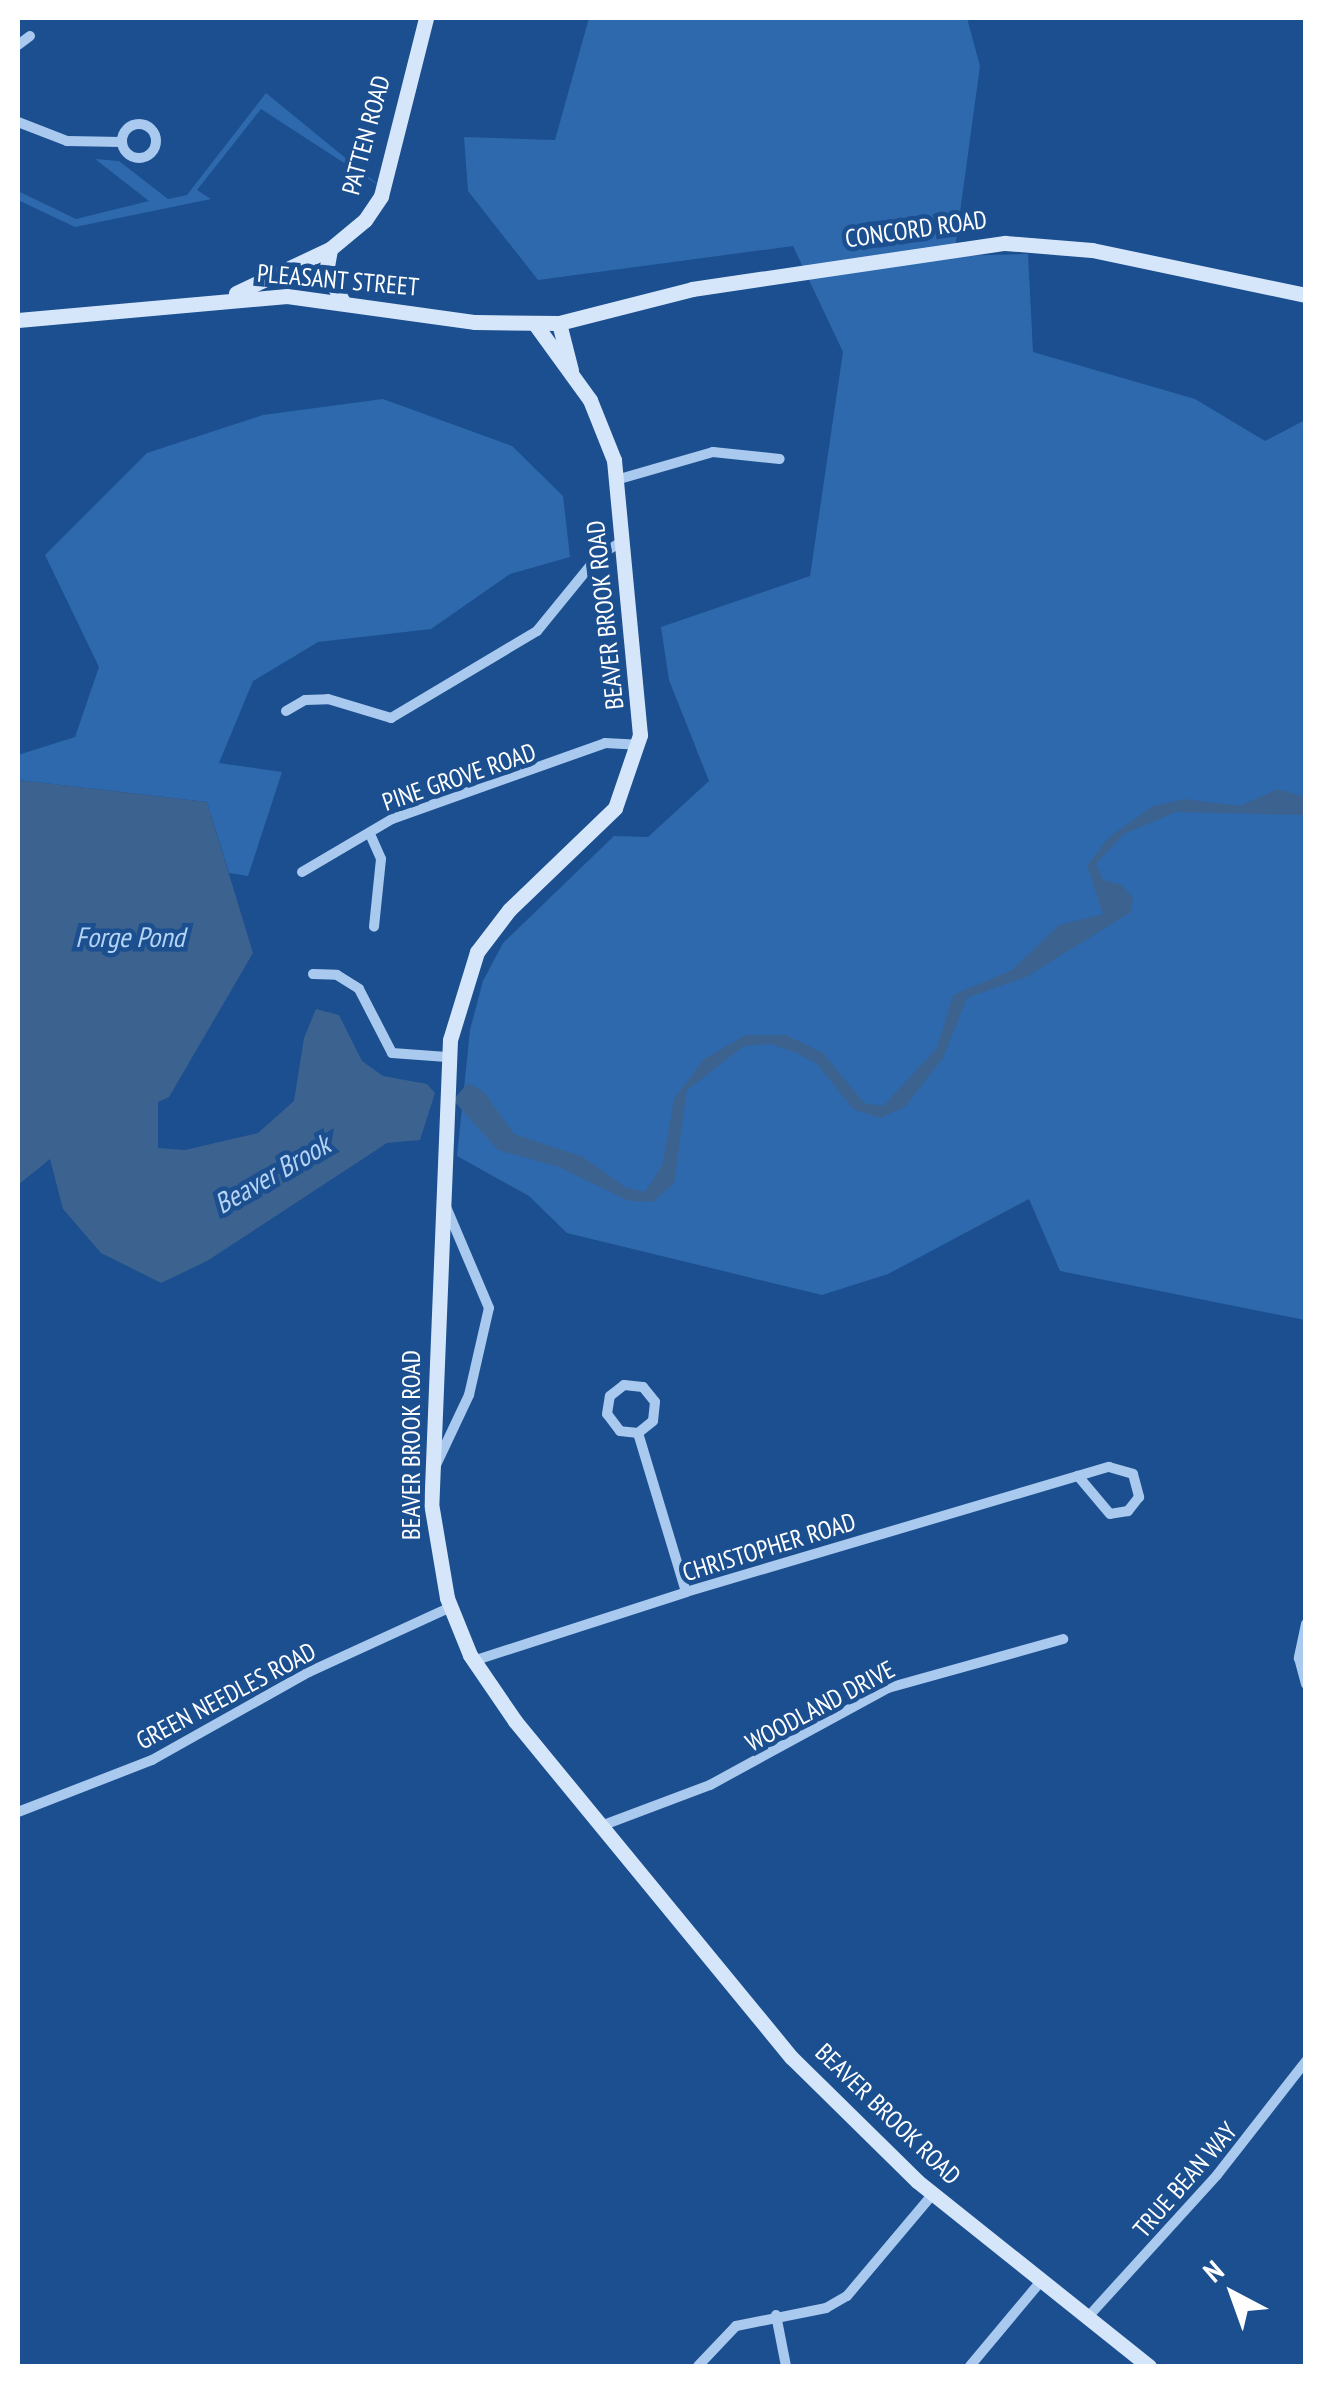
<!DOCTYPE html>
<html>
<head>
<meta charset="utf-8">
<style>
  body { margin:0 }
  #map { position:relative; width:1323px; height:2384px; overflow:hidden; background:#1b4f8f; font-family:"PT Sans Narrow",sans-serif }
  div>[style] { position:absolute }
  .green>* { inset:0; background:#2e69ad }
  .water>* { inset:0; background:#3c6290 }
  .street>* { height:10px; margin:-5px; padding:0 5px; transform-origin:5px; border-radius:5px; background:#a9c9ee }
  .street>.ring { margin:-5px; padding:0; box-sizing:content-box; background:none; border:10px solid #a9c9ee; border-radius:50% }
  .secondary>* { height:15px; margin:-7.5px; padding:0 7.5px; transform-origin:7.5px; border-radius:7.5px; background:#d6e6fa }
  span { translate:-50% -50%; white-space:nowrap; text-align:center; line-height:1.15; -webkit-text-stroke:9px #1b4f8f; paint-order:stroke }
  .street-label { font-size:25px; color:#fff }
  .water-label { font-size:28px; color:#b5d3f5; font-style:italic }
  .frame { position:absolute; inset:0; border:20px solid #fff; pointer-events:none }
  .north { position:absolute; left:1183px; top:2244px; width:100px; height:100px; -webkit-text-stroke:8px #1b4f8f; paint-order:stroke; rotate:319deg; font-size:28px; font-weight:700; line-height:40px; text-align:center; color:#fff }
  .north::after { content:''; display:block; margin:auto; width:35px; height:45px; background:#fff; clip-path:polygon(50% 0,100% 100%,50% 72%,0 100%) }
</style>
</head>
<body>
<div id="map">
  <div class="green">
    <div style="clip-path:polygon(589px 18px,967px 18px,980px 66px,954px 256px,1028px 254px,1033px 352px,1195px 399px,1265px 441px,1305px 420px,1305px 1320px,1060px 1271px,1029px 1199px,888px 1274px,822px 1295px,567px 1233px,529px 1196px,457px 1156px,470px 1030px,483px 981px,503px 943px,614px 836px,648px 837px,709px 781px,669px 680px,661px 627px,810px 576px,843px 352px,793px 246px,538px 280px,468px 191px,464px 137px,555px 140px)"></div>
    <div style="clip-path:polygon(266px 93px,381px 187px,261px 109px,197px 190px,211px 199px,75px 227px,18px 200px,18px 191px,76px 219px,149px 201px,95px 159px,119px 161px,168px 199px,187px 195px)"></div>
    <div style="clip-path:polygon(383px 399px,512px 446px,563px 496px,570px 557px,510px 574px,431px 629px,318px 642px,253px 681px,219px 763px,282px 772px,248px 876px,229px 873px,207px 802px,18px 780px,18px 755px,75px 737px,99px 667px,45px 555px,147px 453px,263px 415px)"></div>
  </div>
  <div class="water">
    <div style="clip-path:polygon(18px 780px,207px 802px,253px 953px,169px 1097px,158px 1102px,158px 1148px,185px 1150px,258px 1133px,294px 1101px,304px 1038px,316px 1009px,339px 1015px,362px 1061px,383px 1076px,427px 1084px,435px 1093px,420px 1140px,387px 1143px,207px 1261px,161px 1283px,101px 1253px,63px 1209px,50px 1159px,18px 1185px)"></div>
    <div style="clip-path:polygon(1278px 789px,1305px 797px,1305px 815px,1176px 812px,1124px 834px,1096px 864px,1103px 880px,1122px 885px,1133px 898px,1131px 912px,1026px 977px,967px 998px,943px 1058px,905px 1107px,880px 1118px,853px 1109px,817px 1064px,797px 1053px,771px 1044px,744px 1046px,687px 1090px,674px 1183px,653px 1202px,629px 1201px,559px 1167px,498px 1150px,453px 1100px,468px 1083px,484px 1092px,514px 1134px,583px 1157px,625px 1187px,645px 1192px,662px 1166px,674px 1099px,704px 1059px,746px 1035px,786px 1035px,823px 1053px,864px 1103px,883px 1106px,937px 1048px,953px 995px,1012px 970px,1059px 925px,1103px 914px,1087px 866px,1109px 837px,1153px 806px,1184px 799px,1240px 806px)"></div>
  </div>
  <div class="street">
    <div style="left:18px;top:45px;width:15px;rotate:-37deg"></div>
    <div style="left:18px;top:122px;width:53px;rotate:21.2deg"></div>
    <div style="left:67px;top:141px;width:55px;rotate:1deg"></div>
    <div class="ring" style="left:122px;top:124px;width:24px;height:24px"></div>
    <div style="left:616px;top:480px;width:101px;rotate:-16.1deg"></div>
    <div style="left:713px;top:452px;width:67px;rotate:6deg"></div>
    <div style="left:286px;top:711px;width:22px;rotate:-30deg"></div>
    <div style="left:305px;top:700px;width:23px;rotate:-2deg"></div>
    <div style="left:328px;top:699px;width:66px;rotate:16.8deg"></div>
    <div style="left:391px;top:718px;width:170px;rotate:-30.8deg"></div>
    <div style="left:537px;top:631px;width:98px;rotate:-50.8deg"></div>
    <div style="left:599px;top:555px;width:28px;rotate:-30deg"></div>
    <div style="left:370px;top:834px;width:27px;rotate:66deg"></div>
    <div style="left:381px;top:859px;width:68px;rotate:95.9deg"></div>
    <div style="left:302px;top:872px;width:104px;rotate:-30.5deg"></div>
    <div style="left:392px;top:819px;width:226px;rotate:-19.6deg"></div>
    <div style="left:605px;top:743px;width:33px;rotate:3deg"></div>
    <div style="left:313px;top:974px;width:24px;rotate:2deg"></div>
    <div style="left:337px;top:975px;width:26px;rotate:32deg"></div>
    <div style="left:359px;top:989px;width:72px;rotate:62.7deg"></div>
    <div style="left:392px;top:1053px;width:55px;rotate:4.2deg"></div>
    <div style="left:638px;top:1433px;width:18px;rotate:-174deg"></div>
    <div style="left:620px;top:1431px;width:21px;rotate:-127deg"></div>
    <div style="left:607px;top:1414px;width:18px;rotate:-81deg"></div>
    <div style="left:610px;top:1396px;width:18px;rotate:-38deg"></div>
    <div style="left:624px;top:1385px;width:19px;rotate:6deg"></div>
    <div style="left:643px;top:1387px;width:19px;rotate:51deg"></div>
    <div style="left:655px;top:1402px;width:19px;rotate:96deg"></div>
    <div style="left:653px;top:1421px;width:19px;rotate:141deg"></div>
    <div style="left:638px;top:1433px;width:166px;rotate:73.2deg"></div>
    <div style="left:435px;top:1467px;width:80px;rotate:-64.7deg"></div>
    <div style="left:469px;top:1395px;width:89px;rotate:-77.1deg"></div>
    <div style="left:489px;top:1308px;width:108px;rotate:-113deg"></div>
    <div style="left:1306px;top:1624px;width:35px;rotate:102deg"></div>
    <div style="left:1299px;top:1658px;width:27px;rotate:75deg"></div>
    <div style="left:473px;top:1661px;width:224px;rotate:-17.9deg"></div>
    <div style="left:686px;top:1592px;width:441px;rotate:-16.5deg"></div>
    <div style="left:1109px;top:1467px;width:25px;rotate:16deg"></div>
    <div style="left:1133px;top:1474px;width:24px;rotate:75deg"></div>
    <div style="left:1139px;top:1497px;width:18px;rotate:128deg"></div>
    <div style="left:1128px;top:1511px;width:18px;rotate:171deg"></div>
    <div style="left:1110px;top:1514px;width:50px;rotate:-130.1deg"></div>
    <div style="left:18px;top:1812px;width:144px;rotate:-21.2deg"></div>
    <div style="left:152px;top:1760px;width:180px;rotate:-29.3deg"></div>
    <div style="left:309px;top:1672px;width:156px;rotate:-24.6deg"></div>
    <div style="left:601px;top:1826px;width:116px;rotate:-20.6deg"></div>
    <div style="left:710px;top:1785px;width:203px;rotate:-28.6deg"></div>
    <div style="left:888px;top:1688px;width:182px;rotate:-15.6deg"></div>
    <div style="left:776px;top:2315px;width:52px;rotate:78.9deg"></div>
    <div style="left:1087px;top:2318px;width:193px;rotate:-47.7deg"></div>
    <div style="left:1217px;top:2175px;width:145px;rotate:-52deg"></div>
    <div style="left:698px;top:2366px;width:55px;rotate:-46.5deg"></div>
    <div style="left:736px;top:2326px;width:92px;rotate:-11.3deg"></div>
    <div style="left:826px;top:2308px;width:24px;rotate:-30deg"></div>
    <div style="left:847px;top:2296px;width:133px;rotate:-49.9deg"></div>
    <div style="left:970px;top:2366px;width:111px;rotate:-50.1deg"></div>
  </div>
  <div class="secondary">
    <div style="left:236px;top:293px;width:104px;rotate:-25.1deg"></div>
    <div style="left:342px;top:300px;width:32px;rotate:-120deg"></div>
    <div style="left:326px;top:272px;width:23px;rotate:-80deg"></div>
    <div style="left:330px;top:249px;width:45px;rotate:-39.6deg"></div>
    <div style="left:365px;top:220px;width:29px;rotate:-56deg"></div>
    <div style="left:381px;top:196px;width:184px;rotate:-75.8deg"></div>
    <div style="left:18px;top:320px;width:270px;rotate:-5.1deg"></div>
    <div style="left:287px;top:296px;width:190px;rotate:7.9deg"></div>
    <div style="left:475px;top:322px;width:84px;rotate:0.7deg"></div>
    <div style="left:559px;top:323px;width:137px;rotate:-14.3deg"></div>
    <div style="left:692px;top:289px;width:316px;rotate:-8.4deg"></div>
    <div style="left:1005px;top:243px;width:87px;rotate:4.6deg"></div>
    <div style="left:1092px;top:250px;width:219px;rotate:11.9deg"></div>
    <div style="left:559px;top:323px;width:49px;rotate:75.7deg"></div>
    <div style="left:535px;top:324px;width:94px;rotate:54.1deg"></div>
    <div style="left:590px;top:400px;width:65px;rotate:68.2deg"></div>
    <div style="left:614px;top:460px;width:276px;rotate:84.6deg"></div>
    <div style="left:640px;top:735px;width:77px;rotate:108.9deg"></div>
    <div style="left:615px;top:808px;width:147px;rotate:136.1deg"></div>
    <div style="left:509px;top:910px;width:53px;rotate:127.3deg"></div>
    <div style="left:477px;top:952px;width:92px;rotate:107.1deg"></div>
    <div style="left:450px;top:1040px;width:463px;rotate:92.3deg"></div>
    <div style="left:431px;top:1503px;width:96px;rotate:80.4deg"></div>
    <div style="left:447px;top:1598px;width:61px;rotate:68deg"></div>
    <div style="left:470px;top:1655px;width:80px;rotate:55.7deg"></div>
    <div style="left:515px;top:1721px;width:435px;rotate:50.6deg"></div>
    <div style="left:791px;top:2057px;width:177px;rotate:44.5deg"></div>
    <div style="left:917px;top:2181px;width:297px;rotate:38.6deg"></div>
  </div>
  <div class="street-label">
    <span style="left:366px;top:135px;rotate:-75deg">PATTEN ROAD</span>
    <span style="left:916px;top:229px;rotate:-8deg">CONCORD ROAD</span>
    <span style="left:338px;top:280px;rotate:5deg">PLEASANT STREET</span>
    <span style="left:605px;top:615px;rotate:-96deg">BEAVER BROOK ROAD</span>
    <span style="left:459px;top:777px;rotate:-19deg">PINE GROVE ROAD</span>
    <span style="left:411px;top:1445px;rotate:-90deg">BEAVER BROOK ROAD</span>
    <span style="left:769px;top:1547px;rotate:-17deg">CHRISTOPHER ROAD</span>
    <span style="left:226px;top:1696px;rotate:-28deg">GREEN NEEDLES ROAD</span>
    <span style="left:820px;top:1706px;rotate:-28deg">WOODLAND DRIVE</span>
    <span style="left:888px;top:2114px;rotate:44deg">BEAVER BROOK ROAD</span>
    <span style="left:1185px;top:2180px;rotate:-49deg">TRUE BEAN WAY</span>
  </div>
  <div class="water-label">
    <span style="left:130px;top:937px">Forge Pond</span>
    <span style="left:272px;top:1174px;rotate:-30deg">Beaver Brook</span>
  </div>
  <div class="frame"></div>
  <div class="north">N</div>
</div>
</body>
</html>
